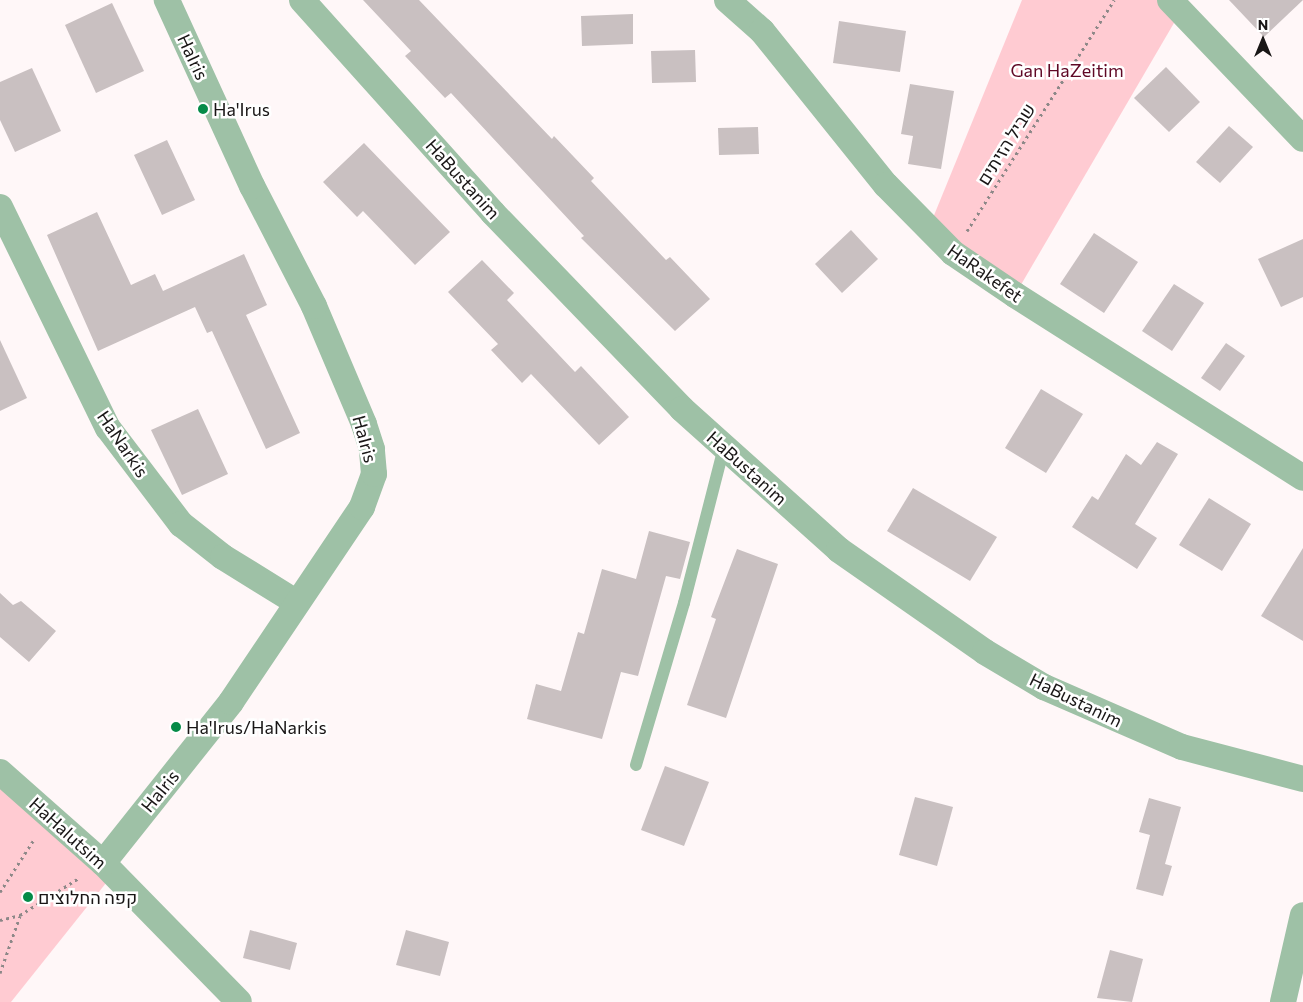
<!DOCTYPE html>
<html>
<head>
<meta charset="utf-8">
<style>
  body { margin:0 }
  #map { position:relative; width:1303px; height:1002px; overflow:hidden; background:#fff7f8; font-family:Commissioner,Heebo,sans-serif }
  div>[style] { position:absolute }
  .green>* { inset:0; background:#ffcbd2 }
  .building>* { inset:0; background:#c9c0c1 }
  .path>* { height:3px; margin-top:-1.5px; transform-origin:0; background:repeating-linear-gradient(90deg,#8d8888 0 2.5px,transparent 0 6.5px) }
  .lane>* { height:12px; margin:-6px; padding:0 6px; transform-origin:6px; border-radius:6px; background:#9ec1a6 }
  .street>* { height:26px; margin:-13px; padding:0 13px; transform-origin:13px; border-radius:13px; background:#9ec1a6 }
  .dots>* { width:14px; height:14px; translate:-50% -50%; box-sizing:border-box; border:2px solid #fff; border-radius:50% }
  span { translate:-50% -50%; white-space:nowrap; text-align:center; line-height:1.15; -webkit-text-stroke:5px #fff; paint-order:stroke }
  .street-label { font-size:18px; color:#191616 }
  .park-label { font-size:18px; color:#5f0825 }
  .poi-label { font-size:18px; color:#191616 }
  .left { translate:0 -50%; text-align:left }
  .north { position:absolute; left:1238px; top:15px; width:50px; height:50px; -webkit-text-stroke:4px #fff; paint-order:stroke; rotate:0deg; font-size:14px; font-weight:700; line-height:20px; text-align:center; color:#191616 }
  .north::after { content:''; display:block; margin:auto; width:18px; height:22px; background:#191616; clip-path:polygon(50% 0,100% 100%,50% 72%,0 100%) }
</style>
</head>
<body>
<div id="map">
  <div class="green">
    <div style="clip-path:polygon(1022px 0,1170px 0,1181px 11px,1015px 295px,928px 230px)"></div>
    <div style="clip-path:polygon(0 787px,106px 883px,11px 1002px,0 1002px)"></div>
  </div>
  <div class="building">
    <div style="clip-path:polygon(363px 0,419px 0,552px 139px,554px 136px,594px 178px,591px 181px,666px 260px,670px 257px,710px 299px,675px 331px,581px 238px,584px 236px,451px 93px,445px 98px,405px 56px,411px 51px)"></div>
    <div style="clip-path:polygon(1229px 0,1303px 0,1264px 37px)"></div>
    <div style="clip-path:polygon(112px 3px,144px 71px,96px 93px,65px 25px)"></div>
    <div style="clip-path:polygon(633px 14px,633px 44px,582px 46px,581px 16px)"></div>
    <div style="clip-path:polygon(839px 21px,906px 31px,900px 72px,833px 63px)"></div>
    <div style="clip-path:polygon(695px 50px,696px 82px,652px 83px,651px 51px)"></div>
    <div style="clip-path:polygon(1166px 67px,1200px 102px,1169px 132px,1134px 98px)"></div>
    <div style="clip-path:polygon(32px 68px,61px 131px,15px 152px,0 120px,0 82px)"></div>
    <div style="clip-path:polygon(910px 84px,954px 91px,941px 169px,908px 164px,913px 136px,901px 134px)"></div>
    <div style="clip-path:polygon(1229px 126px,1253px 147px,1220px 183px,1196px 162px)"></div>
    <div style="clip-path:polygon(758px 127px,759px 154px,719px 155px,718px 128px)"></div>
    <div style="clip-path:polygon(167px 140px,195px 200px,162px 215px,134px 155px)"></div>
    <div style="clip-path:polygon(364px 143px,450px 232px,415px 265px,363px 211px,357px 217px,323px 182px)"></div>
    <div style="clip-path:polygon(97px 212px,131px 285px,155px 274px,163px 291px,244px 254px,267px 305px,246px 315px,300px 433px,266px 449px,212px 331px,207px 333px,195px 307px,98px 351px,47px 235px)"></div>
    <div style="clip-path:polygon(851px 230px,878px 259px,842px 293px,815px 264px)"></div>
    <div style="clip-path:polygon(1094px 233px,1138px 262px,1104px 313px,1060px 284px)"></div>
    <div style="clip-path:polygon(1303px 239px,1303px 297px,1281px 307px,1258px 259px)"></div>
    <div style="clip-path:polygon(482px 260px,514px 293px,507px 300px,575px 372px,581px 366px,629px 417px,599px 445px,531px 374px,522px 383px,491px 350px,498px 344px,448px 292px)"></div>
    <div style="clip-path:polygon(1174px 284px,1204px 303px,1172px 351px,1142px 331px)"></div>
    <div style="clip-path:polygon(0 340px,27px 398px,0 411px)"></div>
    <div style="clip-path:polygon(1226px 343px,1245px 356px,1220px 391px,1201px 378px)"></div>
    <div style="clip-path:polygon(1041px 389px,1083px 414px,1046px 473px,1005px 448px)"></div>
    <div style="clip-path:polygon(198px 409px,228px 474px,182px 495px,151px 430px)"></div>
    <div style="clip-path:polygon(1157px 442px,1178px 454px,1135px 524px,1157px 538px,1137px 569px,1072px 527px,1092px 496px,1098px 500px,1126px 454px,1141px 465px)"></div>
    <div style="clip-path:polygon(913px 488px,997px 537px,970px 581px,887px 531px)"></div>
    <div style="clip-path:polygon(1209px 498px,1251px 524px,1222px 571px,1179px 545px)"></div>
    <div style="clip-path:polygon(649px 531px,690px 542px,680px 579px,666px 576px,638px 676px,621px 672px,602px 739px,527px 719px,536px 684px,561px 691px,578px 632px,584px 634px,602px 569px,636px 579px)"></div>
    <div style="clip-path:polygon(1303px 548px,1303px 641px,1261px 616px)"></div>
    <div style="clip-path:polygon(737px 549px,778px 564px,726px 718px,687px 705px,716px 619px,711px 617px)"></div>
    <div style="clip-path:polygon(0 593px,13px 605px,21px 601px,56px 631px,29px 662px,0 637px)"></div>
    <div style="clip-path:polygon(665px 766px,709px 782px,684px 846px,641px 830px)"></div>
    <div style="clip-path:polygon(915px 797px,953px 807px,937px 866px,899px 855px)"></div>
    <div style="clip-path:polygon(1149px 798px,1181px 807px,1165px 864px,1172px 866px,1163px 896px,1136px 889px,1150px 835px,1139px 832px)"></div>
    <div style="clip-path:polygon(250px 930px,297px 943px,290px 970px,243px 958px)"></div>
    <div style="clip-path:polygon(406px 930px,449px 942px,440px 976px,396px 965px)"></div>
    <div style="clip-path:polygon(1110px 950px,1143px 959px,1132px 1002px,1097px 998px)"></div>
  </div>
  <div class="path">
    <div style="left:967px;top:231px;width:274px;rotate:-57.5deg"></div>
    <div style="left:0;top:892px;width:64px;rotate:-57.1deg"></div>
    <div style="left:0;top:920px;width:21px;rotate:-14deg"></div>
    <div style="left:20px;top:915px;width:70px;rotate:-32.1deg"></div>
    <div style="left:0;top:973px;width:60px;rotate:-70.7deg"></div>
  </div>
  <div class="lane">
    <div style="left:636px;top:765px;width:169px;rotate:-73.5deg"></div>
    <div style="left:684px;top:603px;width:161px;rotate:-75.6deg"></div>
  </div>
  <div class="street">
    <div style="left:302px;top:0;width:286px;rotate:48.1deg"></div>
    <div style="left:493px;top:213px;width:272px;rotate:46deg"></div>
    <div style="left:682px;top:409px;width:211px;rotate:41.9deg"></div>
    <div style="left:839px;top:550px;width:178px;rotate:34.9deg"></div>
    <div style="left:985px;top:652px;width:69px;rotate:30.7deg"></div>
    <div style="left:1044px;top:687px;width:150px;rotate:23.5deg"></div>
    <div style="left:1182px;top:747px;width:125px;rotate:14.8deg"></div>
    <div style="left:727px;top:0;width:47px;rotate:41.5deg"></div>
    <div style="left:762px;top:31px;width:198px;rotate:51.2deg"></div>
    <div style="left:886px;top:185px;width:95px;rotate:45.4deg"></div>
    <div style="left:953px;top:253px;width:75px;rotate:34.1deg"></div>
    <div style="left:1015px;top:295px;width:341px;rotate:32.4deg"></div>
    <div style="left:1170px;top:0;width:192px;rotate:46.3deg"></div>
    <div style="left:0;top:207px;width:246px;rotate:64deg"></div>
    <div style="left:108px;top:428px;width:121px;rotate:52.8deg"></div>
    <div style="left:181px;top:524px;width:53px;rotate:38.2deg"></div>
    <div style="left:223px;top:557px;width:86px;rotate:31.7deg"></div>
    <div style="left:0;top:772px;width:137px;rotate:41.5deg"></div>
    <div style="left:103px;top:863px;width:194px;rotate:45.6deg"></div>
    <div style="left:103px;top:863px;width:206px;rotate:-51.5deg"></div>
    <div style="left:231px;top:702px;width:235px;rotate:-56.1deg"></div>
    <div style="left:362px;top:507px;width:35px;rotate:-70deg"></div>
    <div style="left:374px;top:474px;width:25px;rotate:-95deg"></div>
    <div style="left:372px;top:449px;width:26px;rotate:-108deg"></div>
    <div style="left:364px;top:424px;width:128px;rotate:-113deg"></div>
    <div style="left:314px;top:306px;width:135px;rotate:-117.3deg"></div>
    <div style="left:252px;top:186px;width:205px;rotate:-114.6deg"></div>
    <div style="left:1283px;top:1002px;width:89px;rotate:-77.1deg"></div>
  </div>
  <div class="dots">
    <div style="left:203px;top:109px;background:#058b48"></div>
    <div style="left:176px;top:727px;background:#058b48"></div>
    <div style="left:28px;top:897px;background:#058b48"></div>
  </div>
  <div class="street-label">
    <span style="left:193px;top:57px;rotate:65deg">HaIris</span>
    <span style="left:1006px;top:144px;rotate:-58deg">שביל הזיתים</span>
    <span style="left:463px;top:179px;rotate:48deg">HaBustanim</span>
    <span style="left:985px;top:273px;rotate:35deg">HaRakefet</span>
    <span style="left:365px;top:439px;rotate:75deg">HaIris</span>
    <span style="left:123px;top:444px;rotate:56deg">HaNarkis</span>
    <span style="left:747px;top:468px;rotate:42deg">HaBustanim</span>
    <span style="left:1076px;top:700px;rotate:26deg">HaBustanim</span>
    <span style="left:160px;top:791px;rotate:-51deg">HaIris</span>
    <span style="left:68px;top:833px;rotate:42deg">HaHalutsim</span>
  </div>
  <div class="park-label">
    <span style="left:1067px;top:70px">Gan HaZeitim</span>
  </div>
  <div class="poi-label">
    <span class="left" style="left:213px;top:109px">Ha'Irus</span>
    <span class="left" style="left:186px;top:727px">Ha'Irus/HaNarkis</span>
    <span class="left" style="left:38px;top:897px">קפה החלוצים</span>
  </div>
  <div class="north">N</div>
</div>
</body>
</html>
